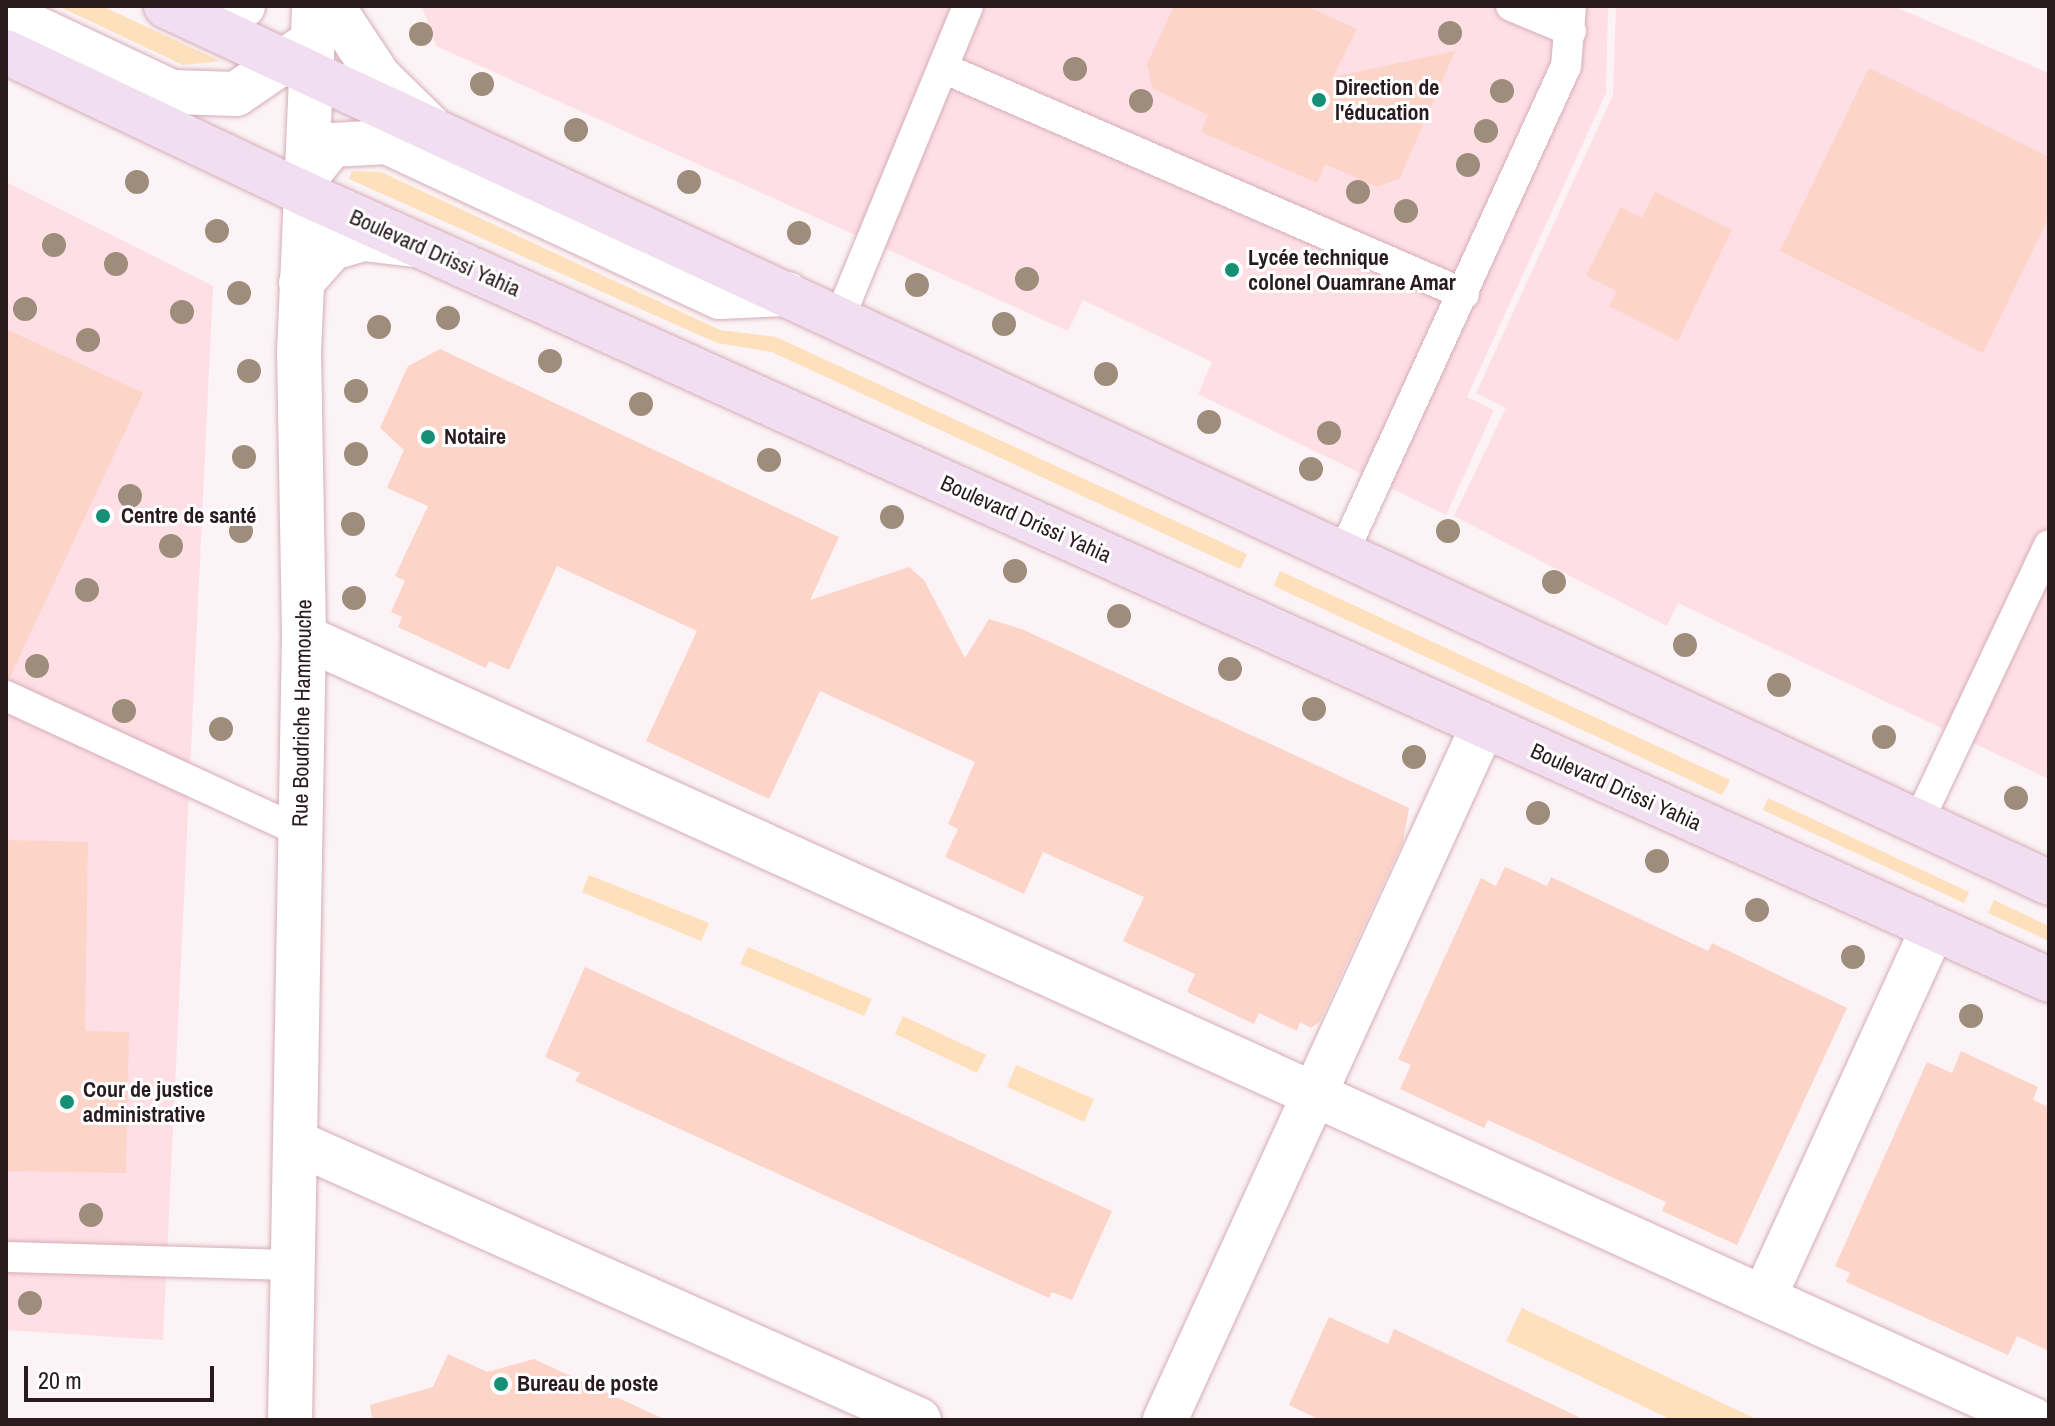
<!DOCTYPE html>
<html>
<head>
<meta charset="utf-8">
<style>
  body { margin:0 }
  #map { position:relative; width:2055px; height:1426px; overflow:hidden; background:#fbf3f5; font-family:"Archivo Narrow",sans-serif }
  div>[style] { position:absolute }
  .built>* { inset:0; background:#fedfe6 }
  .green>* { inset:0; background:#fee0bd }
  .building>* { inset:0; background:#fdd4c8 }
  .roads { filter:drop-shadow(0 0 2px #d6adb7) drop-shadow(0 0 2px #d6adb7) }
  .service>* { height:30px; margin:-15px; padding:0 15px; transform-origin:15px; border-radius:15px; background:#fff }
  .minor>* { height:44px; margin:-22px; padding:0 22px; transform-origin:22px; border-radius:22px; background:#fff }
  .secondary>* { height:44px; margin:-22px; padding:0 22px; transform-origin:22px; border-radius:22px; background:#f1def0 }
  .trees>* { width:24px; height:24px; margin:-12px; border-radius:50%; background:#9f8d7b }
  .dots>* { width:22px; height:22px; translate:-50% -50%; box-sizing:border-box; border:4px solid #fff; border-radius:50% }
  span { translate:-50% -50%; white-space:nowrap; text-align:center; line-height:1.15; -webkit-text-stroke:6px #fff; paint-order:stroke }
  .poi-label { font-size:22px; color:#291b1e; font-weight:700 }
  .left { translate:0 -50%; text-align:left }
  .street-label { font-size:22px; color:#291b1e }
  .frame { position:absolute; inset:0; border:8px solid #291b1e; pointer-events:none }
  .scale { position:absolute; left:24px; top:1366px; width:190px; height:36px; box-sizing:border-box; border:4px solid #291b1e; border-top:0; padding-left:10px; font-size:24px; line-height:28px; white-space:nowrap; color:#291b1e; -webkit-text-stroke:6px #fff; paint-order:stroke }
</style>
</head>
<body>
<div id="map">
  <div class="built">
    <div style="clip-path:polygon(422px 6px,1608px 6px,1606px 93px,1467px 397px,1494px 410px,1446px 515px,1198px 394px,1212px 362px,1083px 300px,1068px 331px,436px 46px)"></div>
    <div style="clip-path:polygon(1616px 6px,1893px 6px,2049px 73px,2049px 779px,1678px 603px,1667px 626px,1454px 516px,1506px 408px,1476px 393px,1613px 95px)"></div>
    <div style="clip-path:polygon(6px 182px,213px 286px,163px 1340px,6px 1330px)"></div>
  </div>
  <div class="green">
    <div style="clip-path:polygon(58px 6px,102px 6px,220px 61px,183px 65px)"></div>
    <div style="clip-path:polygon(352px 171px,381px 172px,720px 330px,776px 337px,1247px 554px,1240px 569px,772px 352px,717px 343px,349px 179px)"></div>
    <div style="clip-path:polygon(1280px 571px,1730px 780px,1722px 795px,1274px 586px)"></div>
    <div style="clip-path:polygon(1768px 798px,1969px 892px,1964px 903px,1763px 810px)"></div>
    <div style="clip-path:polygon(589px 875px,709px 923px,701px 941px,582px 892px)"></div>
    <div style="clip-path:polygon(1994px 900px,2049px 926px,2049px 941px,1988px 913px)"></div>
    <div style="clip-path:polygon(748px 947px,872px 999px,864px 1016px,740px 964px)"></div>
    <div style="clip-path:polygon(903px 1016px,986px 1055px,977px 1073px,895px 1034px)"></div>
    <div style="clip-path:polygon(1016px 1065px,1094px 1099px,1084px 1122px,1007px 1087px)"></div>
    <div style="clip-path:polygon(1522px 1308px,1758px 1420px,1672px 1420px,1506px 1341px)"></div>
  </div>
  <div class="building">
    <div style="clip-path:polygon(1174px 6px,1306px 6px,1357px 29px,1333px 77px,1455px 51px,1400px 178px,1377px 187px,1325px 164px,1317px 183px,1201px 132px,1208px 115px,1152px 88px,1147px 64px)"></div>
    <div style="clip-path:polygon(1869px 68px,2049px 157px,2049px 217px,1983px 353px,1780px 251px)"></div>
    <div style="clip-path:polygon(1655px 192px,1732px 230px,1678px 341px,1609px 306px,1617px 291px,1586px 276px,1621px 207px,1642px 218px)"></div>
    <div style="clip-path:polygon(6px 329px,143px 393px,9px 679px,6px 678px)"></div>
    <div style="clip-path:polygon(440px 349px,839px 537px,810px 600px,909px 567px,924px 580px,965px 658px,989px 619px,1024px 630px,1409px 808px,1403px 841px,1320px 1021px,1311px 1028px,1300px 1022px,1297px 1031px,1259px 1013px,1254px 1024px,1187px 992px,1195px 974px,1123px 941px,1144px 897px,1043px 852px,1024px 894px,945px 857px,958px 829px,948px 824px,975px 762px,820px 691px,769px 799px,646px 741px,697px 631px,557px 566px,509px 670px,489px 661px,486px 668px,398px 627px,402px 617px,391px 612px,405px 581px,395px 576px,428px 506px,387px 488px,404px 450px,380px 428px,408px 366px)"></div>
    <div style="clip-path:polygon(6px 840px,88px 842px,85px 1031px,129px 1032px,126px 1173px,6px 1171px)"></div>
    <div style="clip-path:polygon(1505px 867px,1547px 886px,1551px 877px,1708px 951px,1712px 943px,1847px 1008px,1737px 1245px,1662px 1211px,1666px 1202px,1488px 1120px,1484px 1128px,1400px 1089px,1411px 1065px,1398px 1059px,1481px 878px,1496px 886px)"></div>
    <div style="clip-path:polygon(585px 967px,1112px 1211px,1072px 1300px,1052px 1292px,1049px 1298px,575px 1081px,580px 1073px,545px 1057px)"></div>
    <div style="clip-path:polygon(1961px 1051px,2038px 1087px,2033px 1100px,2049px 1107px,2049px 1351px,2017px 1336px,2008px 1355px,1846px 1282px,1850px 1273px,1835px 1266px,1927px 1062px,1952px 1073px)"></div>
    <div style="clip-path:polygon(1329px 1317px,1388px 1344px,1394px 1329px,1585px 1420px,1320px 1420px,1289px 1405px)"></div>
    <div style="clip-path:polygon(448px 1354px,487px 1372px,534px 1359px,666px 1420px,372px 1420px,370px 1405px,433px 1387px)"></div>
  </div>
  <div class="roads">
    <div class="service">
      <div style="left:1511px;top:6px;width:65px;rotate:22.6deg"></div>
      <div style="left:943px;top:68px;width:568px;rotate:23.45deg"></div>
      <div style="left:839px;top:319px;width:339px;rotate:-67.6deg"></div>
      <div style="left:1345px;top:549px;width:531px;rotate:-65.41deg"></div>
      <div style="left:1566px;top:66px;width:60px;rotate:-85.2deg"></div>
      <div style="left:6px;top:696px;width:324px;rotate:24.7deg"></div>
      <div style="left:1919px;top:820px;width:304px;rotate:-64.7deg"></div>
      <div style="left:6px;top:1257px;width:287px;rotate:1.6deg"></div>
    </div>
    <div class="minor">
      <div style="left:185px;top:6px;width:58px"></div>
      <div style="left:332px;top:6px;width:85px;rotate:56.5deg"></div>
      <div style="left:379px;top:77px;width:70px;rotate:44.4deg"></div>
      <div style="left:6px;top:14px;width:183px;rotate:25.2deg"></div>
      <div style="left:172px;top:92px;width:64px;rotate:1.8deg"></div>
      <div style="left:236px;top:94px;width:92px;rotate:-34.4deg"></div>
      <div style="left:306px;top:177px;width:41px;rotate:-50.9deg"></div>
      <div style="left:332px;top:145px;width:55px;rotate:-3.1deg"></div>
      <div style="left:387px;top:142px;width:367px;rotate:25deg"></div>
      <div style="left:720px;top:297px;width:67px;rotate:-2.6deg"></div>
      <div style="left:301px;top:283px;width:47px;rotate:-48.5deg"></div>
      <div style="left:332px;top:248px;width:33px;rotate:-16deg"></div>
      <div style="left:364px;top:239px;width:50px;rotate:6.8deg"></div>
      <div style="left:304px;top:637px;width:1898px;rotate:24.36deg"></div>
      <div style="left:295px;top:1142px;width:683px;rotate:24.01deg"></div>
      <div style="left:1766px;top:1293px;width:401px;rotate:-65.4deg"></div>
      <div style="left:290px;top:1420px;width:783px;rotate:-88.98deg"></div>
      <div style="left:304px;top:637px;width:284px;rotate:-91deg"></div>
      <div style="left:299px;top:353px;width:347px;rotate:-87.5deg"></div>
      <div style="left:1165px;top:1420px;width:763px;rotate:-65.38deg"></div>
    </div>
    <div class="secondary">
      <div style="left:166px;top:6px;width:2077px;rotate:24.97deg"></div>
      <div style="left:6px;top:52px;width:331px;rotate:25.4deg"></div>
      <div style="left:305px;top:194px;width:1913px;rotate:24.26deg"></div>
    </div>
  </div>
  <div class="trees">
    <div style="left:1450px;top:33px"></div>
    <div style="left:421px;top:34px"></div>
    <div style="left:1075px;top:69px"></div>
    <div style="left:482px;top:84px"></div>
    <div style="left:1502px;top:91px"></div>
    <div style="left:1141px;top:101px"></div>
    <div style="left:576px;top:130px"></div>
    <div style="left:1486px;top:131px"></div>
    <div style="left:1468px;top:165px"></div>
    <div style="left:137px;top:182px"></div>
    <div style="left:689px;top:182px"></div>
    <div style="left:1358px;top:192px"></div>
    <div style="left:1406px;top:211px"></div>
    <div style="left:217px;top:231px"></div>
    <div style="left:799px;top:233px"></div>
    <div style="left:54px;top:245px"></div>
    <div style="left:116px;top:264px"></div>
    <div style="left:1027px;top:279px"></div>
    <div style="left:917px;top:285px"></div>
    <div style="left:239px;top:293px"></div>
    <div style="left:25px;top:309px"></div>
    <div style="left:182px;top:312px"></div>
    <div style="left:448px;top:318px"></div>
    <div style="left:1004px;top:324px"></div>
    <div style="left:379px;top:327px"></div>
    <div style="left:88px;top:340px"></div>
    <div style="left:550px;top:361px"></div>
    <div style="left:249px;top:371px"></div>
    <div style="left:1106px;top:374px"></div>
    <div style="left:356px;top:391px"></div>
    <div style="left:641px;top:404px"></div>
    <div style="left:1209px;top:422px"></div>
    <div style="left:1329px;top:433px"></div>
    <div style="left:356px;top:454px"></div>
    <div style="left:244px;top:457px"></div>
    <div style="left:769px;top:460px"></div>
    <div style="left:1311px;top:469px"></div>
    <div style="left:130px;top:496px"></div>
    <div style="left:892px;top:517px"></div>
    <div style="left:353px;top:524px"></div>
    <div style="left:241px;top:531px"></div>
    <div style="left:1448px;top:531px"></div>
    <div style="left:171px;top:546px"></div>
    <div style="left:1015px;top:571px"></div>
    <div style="left:1554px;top:582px"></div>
    <div style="left:87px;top:590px"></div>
    <div style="left:354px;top:598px"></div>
    <div style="left:1119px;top:616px"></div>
    <div style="left:1685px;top:645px"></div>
    <div style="left:37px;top:666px"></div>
    <div style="left:1230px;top:669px"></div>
    <div style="left:1779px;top:685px"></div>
    <div style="left:1314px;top:709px"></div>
    <div style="left:124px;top:711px"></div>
    <div style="left:221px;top:729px"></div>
    <div style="left:1884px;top:737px"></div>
    <div style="left:1414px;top:757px"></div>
    <div style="left:2016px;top:798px"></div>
    <div style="left:1538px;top:813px"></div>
    <div style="left:1657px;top:861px"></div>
    <div style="left:1757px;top:910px"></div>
    <div style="left:1853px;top:957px"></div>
    <div style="left:1971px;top:1016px"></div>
    <div style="left:91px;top:1215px"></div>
    <div style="left:30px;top:1303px"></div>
  </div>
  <div class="dots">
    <div style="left:1319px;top:100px;background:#159075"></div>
    <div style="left:1232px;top:270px;background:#159075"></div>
    <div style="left:428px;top:437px;background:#159075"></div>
    <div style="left:103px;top:516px;background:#159075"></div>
    <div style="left:67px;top:1102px;background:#159075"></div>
    <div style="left:501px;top:1384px;background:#159075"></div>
  </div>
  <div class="poi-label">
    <span class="left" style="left:1335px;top:100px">Direction de<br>l'éducation</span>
    <span class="left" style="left:1248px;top:270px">Lycée technique<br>colonel Ouamrane Amar</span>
    <span class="left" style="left:444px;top:437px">Notaire</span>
    <span class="left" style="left:121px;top:516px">Centre de santé</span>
    <span class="left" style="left:83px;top:1102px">Cour de justice<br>administrative</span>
    <span class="left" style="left:517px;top:1384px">Bureau de poste</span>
  </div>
  <div class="street-label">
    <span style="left:435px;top:253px;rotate:24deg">Boulevard Drissi Yahia</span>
    <span style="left:1026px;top:519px;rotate:24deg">Boulevard Drissi Yahia</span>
    <span style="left:302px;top:713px;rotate:-89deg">Rue Boudriche Hammouche</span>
    <span style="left:1616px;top:787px;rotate:24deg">Boulevard Drissi Yahia</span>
  </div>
  <div class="frame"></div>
  <div class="scale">20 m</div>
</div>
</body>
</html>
